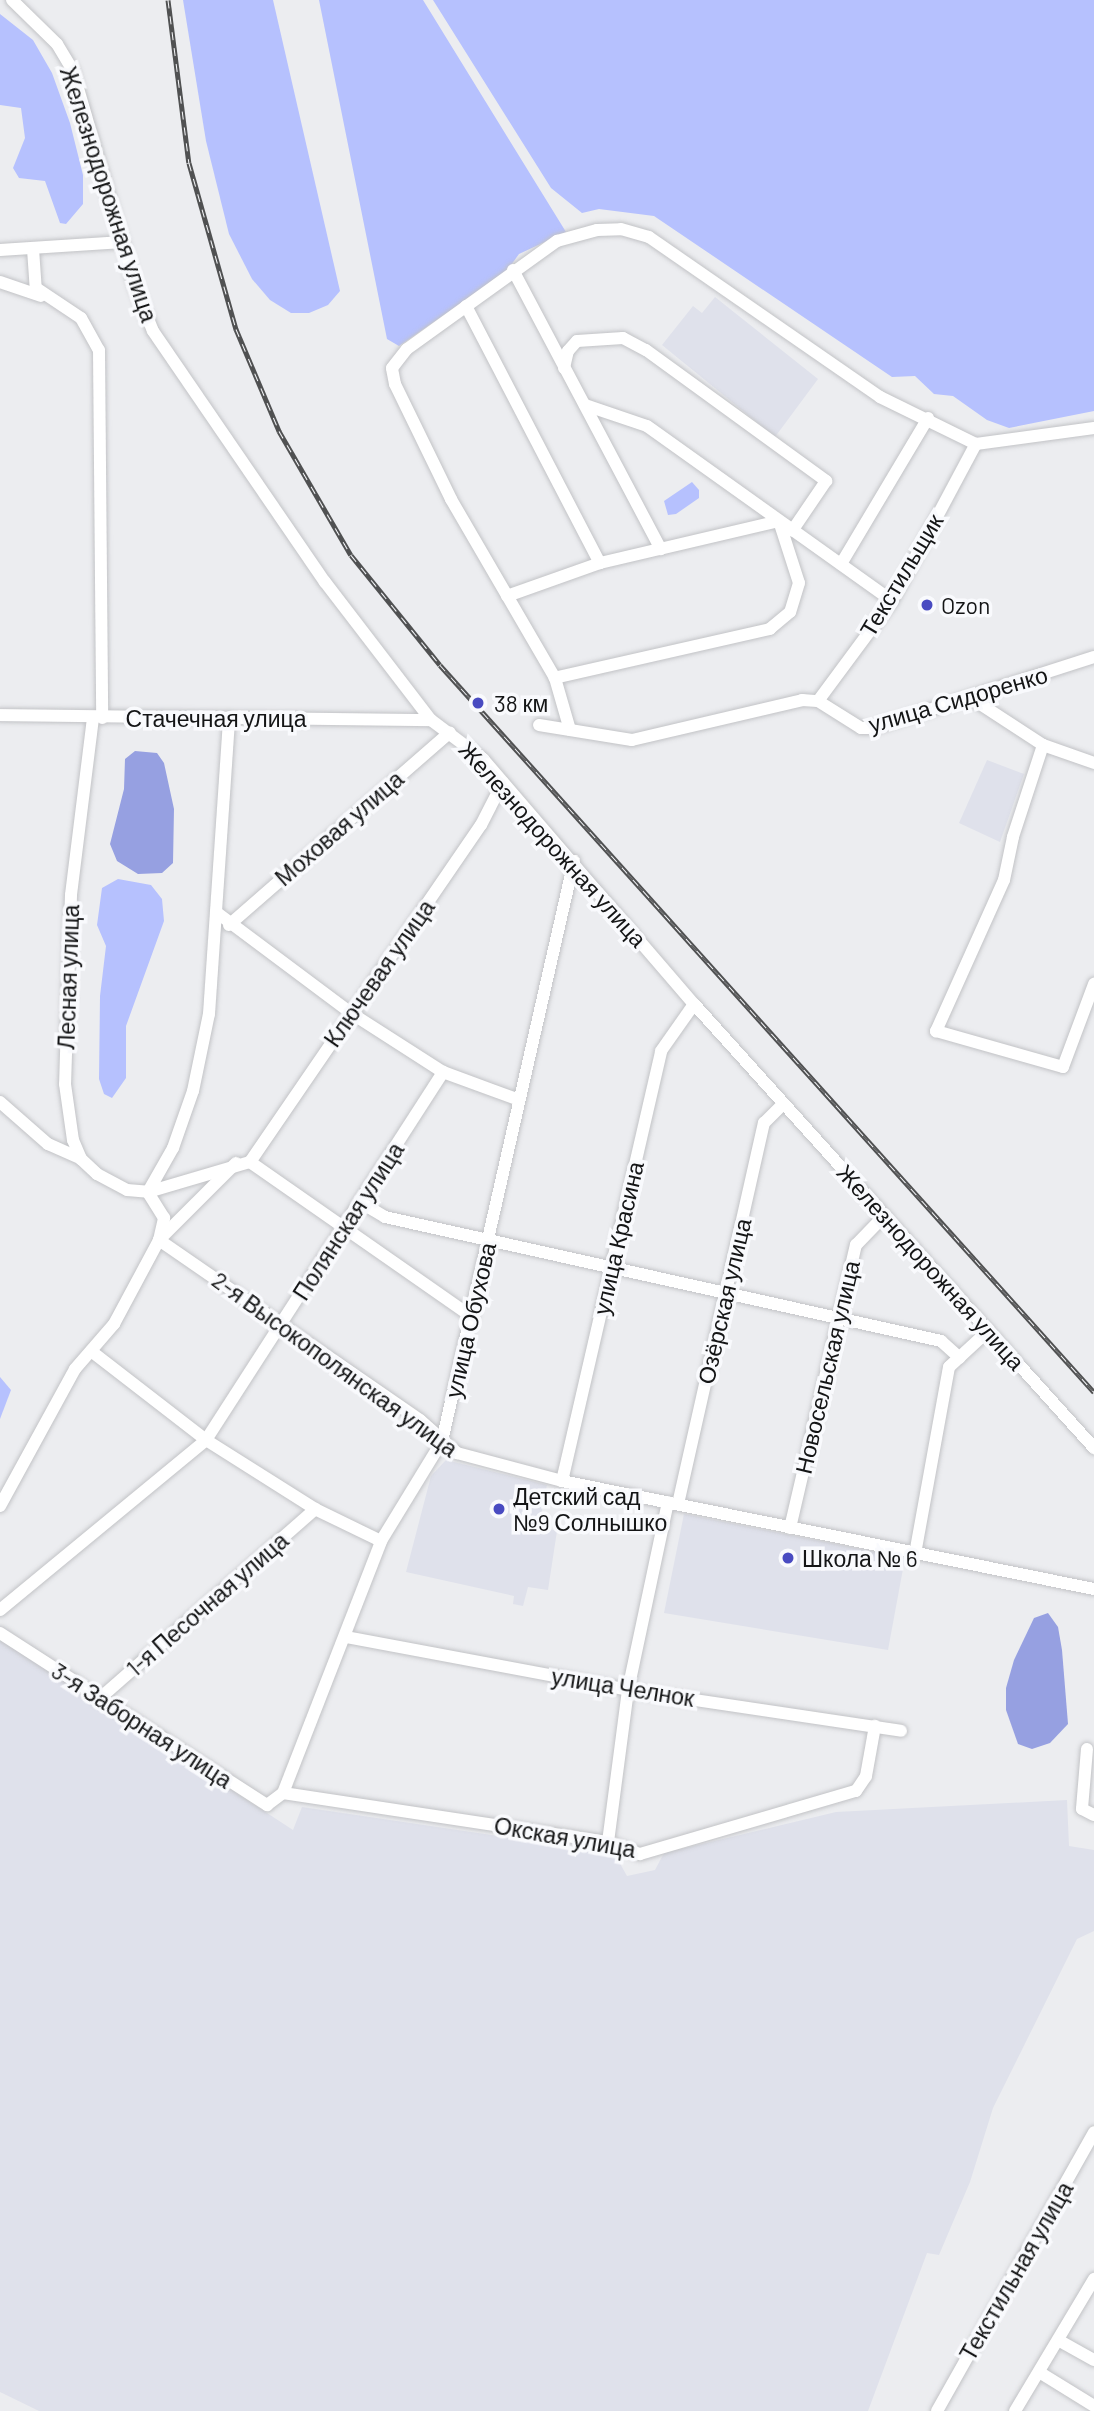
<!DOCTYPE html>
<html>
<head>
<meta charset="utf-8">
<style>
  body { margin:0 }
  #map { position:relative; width:1094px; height:2411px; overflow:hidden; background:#ecedf0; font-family:Barlow,sans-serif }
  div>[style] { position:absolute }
  .built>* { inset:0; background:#dfe1eb }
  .green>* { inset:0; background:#b6c1fe }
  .water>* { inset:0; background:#96a0e1 }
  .roads { filter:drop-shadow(0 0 2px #c2c3c6) drop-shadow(0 0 2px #c2c3c6) }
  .minor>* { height:12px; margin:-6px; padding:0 6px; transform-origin:6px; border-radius:6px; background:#fff }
  .rail>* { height:5px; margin-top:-2.5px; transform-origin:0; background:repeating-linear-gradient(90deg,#f9fafd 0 8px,#505152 0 16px); box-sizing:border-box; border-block:2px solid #505152 }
  .dots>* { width:19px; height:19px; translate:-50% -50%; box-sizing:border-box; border:4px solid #f9fafd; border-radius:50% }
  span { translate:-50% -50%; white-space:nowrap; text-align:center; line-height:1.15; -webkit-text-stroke:7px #f9fafd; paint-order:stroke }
  .street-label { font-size:23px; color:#141516 }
  .poi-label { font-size:23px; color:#141516 }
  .left { translate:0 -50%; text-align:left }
</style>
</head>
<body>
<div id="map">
  <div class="built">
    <div style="clip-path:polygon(715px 297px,818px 379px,775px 437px,662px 345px,693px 306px,702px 313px)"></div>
    <div style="clip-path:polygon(987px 760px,1024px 774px,1000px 842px,959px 823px)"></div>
    <div style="clip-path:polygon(446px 1460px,547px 1485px,539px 1526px,557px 1531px,548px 1590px,528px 1587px,523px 1606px,513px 1604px,514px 1596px,406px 1572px,431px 1476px)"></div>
    <div style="clip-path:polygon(684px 1514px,905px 1558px,888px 1650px,664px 1613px)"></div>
    <div style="clip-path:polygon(0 1639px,293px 1830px,302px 1807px,614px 1853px,627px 1876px,655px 1870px,664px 1853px,836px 1812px,1067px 1800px,1069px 1846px,1094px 1850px,1094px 1931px,1077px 1939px,993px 2108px,970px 2182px,939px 2255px,927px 2253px,868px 2411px,39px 2411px,0 2392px)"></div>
  </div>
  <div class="green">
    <div style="clip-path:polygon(183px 0,273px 0,340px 291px,328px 305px,309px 313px,291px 313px,270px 300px,252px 279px,229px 234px,206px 141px)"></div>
    <div style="clip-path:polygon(319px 0,423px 0,566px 232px,519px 254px,506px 272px,399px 346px,387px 339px)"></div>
    <div style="clip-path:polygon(433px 0,1094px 0,1094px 411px,1009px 428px,987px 420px,953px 396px,934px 394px,915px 376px,892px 377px,654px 216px,599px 209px,582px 213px,551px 188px)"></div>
    <div style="clip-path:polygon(0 14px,33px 40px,52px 73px,70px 123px,83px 175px,83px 204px,66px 224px,60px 223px,45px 181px,19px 178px,13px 168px,25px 138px,21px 108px,0 105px)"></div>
    <div style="clip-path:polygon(692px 482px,699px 490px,699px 498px,676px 514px,668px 515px,664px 501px)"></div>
    <div style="clip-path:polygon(118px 879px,151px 885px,162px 899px,164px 921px,126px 1026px,126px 1078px,112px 1098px,104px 1094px,99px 1079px,100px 996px,106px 946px,97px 925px,102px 888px)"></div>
    <div style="clip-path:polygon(0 1377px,11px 1390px,0 1419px)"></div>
  </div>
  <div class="water">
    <div style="clip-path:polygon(135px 751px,157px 753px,164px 763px,174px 809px,173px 863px,162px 873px,138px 874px,117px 861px,110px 844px,124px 789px,125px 759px)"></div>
    <div style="clip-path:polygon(1048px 1613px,1058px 1627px,1062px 1650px,1068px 1724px,1050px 1743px,1032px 1749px,1018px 1744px,1006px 1710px,1006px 1688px,1014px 1660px,1034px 1618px)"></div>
  </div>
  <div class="roads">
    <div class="minor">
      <div style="left:12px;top:0;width:63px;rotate:44.4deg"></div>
      <div style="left:57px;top:44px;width:31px;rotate:59deg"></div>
      <div style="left:73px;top:71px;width:227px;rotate:73.9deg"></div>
      <div style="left:136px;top:289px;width:45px;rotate:68deg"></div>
      <div style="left:153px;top:331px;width:304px;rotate:55.6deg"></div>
      <div style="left:325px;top:582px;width:174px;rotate:52.5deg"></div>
      <div style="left:431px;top:720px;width:65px;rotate:36.9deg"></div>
      <div style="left:483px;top:759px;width:323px;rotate:49.3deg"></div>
      <div style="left:694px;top:1004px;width:598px;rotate:47.98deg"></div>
      <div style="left:33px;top:249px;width:39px;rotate:86deg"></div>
      <div style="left:36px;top:288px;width:54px;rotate:33.7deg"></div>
      <div style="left:81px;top:318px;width:37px;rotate:61deg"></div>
      <div style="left:99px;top:350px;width:368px;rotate:89.5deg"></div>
      <div style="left:0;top:250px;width:123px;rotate:-3.7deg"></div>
      <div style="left:513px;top:270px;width:316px;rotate:62.1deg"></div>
      <div style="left:0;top:282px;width:43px;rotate:18.9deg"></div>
      <div style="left:466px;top:306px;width:290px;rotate:62.5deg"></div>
      <div style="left:564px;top:368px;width:17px;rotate:-77deg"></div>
      <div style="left:568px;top:351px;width:13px;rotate:-48deg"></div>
      <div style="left:577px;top:341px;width:46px;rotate:-3.7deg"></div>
      <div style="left:623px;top:338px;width:26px;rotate:28deg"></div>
      <div style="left:646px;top:350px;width:223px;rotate:36deg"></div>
      <div style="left:826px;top:481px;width:60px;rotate:124.2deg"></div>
      <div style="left:585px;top:405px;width:65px;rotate:18.7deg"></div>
      <div style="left:647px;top:426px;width:301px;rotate:35.5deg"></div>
      <div style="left:841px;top:564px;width:170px;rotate:-59.2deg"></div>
      <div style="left:507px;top:596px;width:99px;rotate:-19.5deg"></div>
      <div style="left:600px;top:563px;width:184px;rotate:-13.2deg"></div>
      <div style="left:779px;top:521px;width:65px;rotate:72.1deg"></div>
      <div style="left:799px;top:583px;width:30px;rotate:107deg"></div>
      <div style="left:790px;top:612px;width:26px;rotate:140deg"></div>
      <div style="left:770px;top:629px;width:221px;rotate:167.2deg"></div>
      <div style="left:971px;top:698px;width:86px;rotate:33.1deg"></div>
      <div style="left:1043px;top:745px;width:54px;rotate:19.4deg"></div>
      <div style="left:818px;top:701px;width:124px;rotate:-53.5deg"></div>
      <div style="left:892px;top:601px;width:178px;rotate:-61.9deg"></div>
      <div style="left:0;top:715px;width:431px;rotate:0.7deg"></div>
      <div style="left:93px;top:718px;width:178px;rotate:97.1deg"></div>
      <div style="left:71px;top:895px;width:189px;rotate:91.8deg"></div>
      <div style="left:65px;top:1084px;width:57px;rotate:81.9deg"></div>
      <div style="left:73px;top:1140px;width:21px;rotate:67deg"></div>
      <div style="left:81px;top:1159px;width:22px;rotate:43deg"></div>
      <div style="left:97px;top:1174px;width:34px;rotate:28deg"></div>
      <div style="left:127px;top:1190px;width:21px;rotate:5deg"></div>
      <div style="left:148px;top:1192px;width:106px;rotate:-16.4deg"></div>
      <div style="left:539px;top:725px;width:94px;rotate:9.2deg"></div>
      <div style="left:632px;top:740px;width:175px;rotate:-13.2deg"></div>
      <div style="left:802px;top:700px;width:16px;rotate:4deg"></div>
      <div style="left:818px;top:701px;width:51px;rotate:32.1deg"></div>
      <div style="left:861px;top:728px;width:12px"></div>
      <div style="left:873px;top:728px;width:232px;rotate:-17.8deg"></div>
      <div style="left:570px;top:730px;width:54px;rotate:-106.1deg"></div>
      <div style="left:555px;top:678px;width:207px;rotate:-120.2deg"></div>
      <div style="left:451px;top:499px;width:128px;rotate:-116deg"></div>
      <div style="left:395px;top:384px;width:16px;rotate:-101deg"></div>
      <div style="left:392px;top:368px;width:24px;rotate:-52deg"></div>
      <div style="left:407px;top:349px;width:185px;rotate:-35.8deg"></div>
      <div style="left:557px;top:241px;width:41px;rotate:-15.4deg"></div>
      <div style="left:597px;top:230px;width:24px;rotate:-2deg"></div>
      <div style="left:621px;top:229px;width:29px;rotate:16deg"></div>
      <div style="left:649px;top:237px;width:281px;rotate:34.7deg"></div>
      <div style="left:880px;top:397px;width:107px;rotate:26.1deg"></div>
      <div style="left:976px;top:444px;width:119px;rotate:-7.7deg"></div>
      <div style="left:1043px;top:745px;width:97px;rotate:108.1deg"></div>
      <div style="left:1013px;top:837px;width:44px;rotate:101.8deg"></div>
      <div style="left:1004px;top:880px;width:166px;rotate:114.2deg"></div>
      <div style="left:936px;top:1031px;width:132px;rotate:15.8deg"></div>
      <div style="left:1063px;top:1067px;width:89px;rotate:-69.5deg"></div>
      <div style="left:216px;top:912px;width:169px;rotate:36.8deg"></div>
      <div style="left:351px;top:1013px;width:109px;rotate:32.7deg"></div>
      <div style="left:443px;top:1072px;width:81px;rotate:20.2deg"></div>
      <div style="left:229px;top:925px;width:293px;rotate:-41.1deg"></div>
      <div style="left:0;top:1102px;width:64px;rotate:41.2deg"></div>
      <div style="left:48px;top:1144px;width:36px;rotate:24deg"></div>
      <div style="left:250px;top:1162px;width:409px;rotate:-55.6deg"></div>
      <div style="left:481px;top:825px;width:48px;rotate:-62.9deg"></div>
      <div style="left:250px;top:1162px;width:271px;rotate:34.9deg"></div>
      <div style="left:236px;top:1163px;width:109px;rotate:135deg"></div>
      <div style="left:159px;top:1240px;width:317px;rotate:34.6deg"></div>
      <div style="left:420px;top:1420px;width:50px;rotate:41.7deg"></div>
      <div style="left:457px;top:1453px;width:109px;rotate:14.9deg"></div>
      <div style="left:562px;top:1481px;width:543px;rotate:11.48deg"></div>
      <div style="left:360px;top:1202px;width:29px;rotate:31deg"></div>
      <div style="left:385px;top:1217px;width:570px;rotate:12.57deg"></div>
      <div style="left:941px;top:1341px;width:25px;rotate:42deg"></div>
      <div style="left:91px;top:1351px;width:145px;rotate:37.7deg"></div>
      <div style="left:206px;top:1440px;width:129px;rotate:32.3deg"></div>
      <div style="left:315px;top:1509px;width:73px;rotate:25.9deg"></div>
      <div style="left:562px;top:1481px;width:441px;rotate:-77deg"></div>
      <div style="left:661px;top:1051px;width:57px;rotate:-54.9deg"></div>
      <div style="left:678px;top:1504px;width:391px;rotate:-77.3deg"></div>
      <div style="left:764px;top:1123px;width:27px;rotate:-45deg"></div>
      <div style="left:0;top:1506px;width:156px;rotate:-61.3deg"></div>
      <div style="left:75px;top:1369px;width:60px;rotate:-49.1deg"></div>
      <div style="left:114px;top:1324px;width:95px;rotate:-61.8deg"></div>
      <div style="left:159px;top:1240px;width:23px;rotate:-77deg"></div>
      <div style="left:164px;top:1218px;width:31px;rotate:-122deg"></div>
      <div style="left:148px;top:1192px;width:51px;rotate:-60.4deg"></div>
      <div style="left:173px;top:1148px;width:60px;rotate:-70.7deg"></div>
      <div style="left:193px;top:1091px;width:79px;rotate:-78.3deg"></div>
      <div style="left:209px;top:1014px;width:297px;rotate:-86.1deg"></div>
      <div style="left:790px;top:1528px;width:291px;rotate:-76.9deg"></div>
      <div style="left:856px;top:1245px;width:40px;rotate:-46deg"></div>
      <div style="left:915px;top:1554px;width:190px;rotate:-79.7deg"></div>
      <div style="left:949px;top:1367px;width:54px;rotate:-42.8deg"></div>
      <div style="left:0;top:1610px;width:267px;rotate:-39.5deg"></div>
      <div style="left:206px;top:1440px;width:438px;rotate:-57.2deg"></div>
      <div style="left:0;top:1633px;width:318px;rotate:32.8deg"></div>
      <div style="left:267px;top:1805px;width:20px;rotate:-37deg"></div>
      <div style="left:283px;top:1793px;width:270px;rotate:-68.7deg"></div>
      <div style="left:381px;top:1541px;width:117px;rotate:-58.6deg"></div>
      <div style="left:442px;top:1441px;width:595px;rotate:-77.18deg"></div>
      <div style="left:346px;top:1637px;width:287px;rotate:10.6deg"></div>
      <div style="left:628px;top:1690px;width:276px;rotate:8.5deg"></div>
      <div style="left:99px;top:1699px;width:288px;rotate:-41.3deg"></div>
      <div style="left:1087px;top:1749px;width:60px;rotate:94.8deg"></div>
      <div style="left:1082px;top:1809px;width:13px;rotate:27deg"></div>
      <div style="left:283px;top:1793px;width:329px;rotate:8.6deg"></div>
      <div style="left:608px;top:1842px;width:34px;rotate:21deg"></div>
      <div style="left:640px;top:1854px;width:225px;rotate:-16.3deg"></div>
      <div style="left:856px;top:1791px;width:18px;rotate:-56deg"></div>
      <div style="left:866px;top:1776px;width:51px;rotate:-79.8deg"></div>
      <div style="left:608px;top:1842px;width:153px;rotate:-82.5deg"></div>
      <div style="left:628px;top:1690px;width:192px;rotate:-78deg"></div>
      <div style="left:1058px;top:2340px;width:41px;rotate:29.1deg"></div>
      <div style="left:1039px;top:2372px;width:65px;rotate:31.7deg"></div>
      <div style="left:937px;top:2411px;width:320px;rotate:-60.6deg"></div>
      <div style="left:1015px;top:2411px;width:154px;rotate:-59.1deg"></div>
    </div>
  </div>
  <div class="rail">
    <div style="left:168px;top:0;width:164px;rotate:82.7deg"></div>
    <div style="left:189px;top:163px;width:173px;rotate:74.2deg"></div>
    <div style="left:236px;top:329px;width:111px;rotate:67.1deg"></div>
    <div style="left:279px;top:431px;width:143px;rotate:59.9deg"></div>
    <div style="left:351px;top:555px;width:141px;rotate:51deg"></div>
    <div style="left:440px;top:665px;width:978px;rotate:48.03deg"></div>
  </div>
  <div class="dots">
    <div style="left:927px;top:605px;background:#494bc1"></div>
    <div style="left:478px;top:703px;background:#494bc1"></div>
    <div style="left:499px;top:1509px;background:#494bc1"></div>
    <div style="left:788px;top:1558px;background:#494bc1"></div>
  </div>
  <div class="street-label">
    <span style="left:109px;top:194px;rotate:72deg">Железнодорожная улица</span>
    <span style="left:901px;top:575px;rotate:-59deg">Текстильщик</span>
    <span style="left:958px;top:699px;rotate:-16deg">улица Сидоренко</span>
    <span style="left:216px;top:718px">Стачечная улица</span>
    <span style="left:339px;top:828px;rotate:-41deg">Моховая улица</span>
    <span style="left:553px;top:844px;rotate:48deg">Железнодорожная улица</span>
    <span style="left:379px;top:973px;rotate:-55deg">Ключевая улица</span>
    <span style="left:68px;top:977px;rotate:-88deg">Лесная улица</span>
    <span style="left:348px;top:1221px;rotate:-57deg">Полянская улица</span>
    <span style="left:618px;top:1238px;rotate:-77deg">улица Красина</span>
    <span style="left:931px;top:1267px;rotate:48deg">Железнодорожная улица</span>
    <span style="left:724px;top:1301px;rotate:-77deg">Озёрская улица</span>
    <span style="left:470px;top:1320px;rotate:-77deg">улица Обухова</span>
    <span style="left:335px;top:1364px;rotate:36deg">2-я Высокополянская улица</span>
    <span style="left:827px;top:1367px;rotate:-77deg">Новосельская улица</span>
    <span style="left:207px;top:1604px;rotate:-41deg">1-я Песочная улица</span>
    <span style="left:623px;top:1687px;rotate:9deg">улица Челнок</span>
    <span style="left:142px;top:1725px;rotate:33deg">3-я Заборная улица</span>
    <span style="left:565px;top:1837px;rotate:10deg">Окская улица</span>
    <span style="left:1016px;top:2271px;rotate:-60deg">Текстильная улица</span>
  </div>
  <div class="poi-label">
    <span class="left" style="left:941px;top:605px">Ozon</span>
    <span class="left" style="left:494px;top:703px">38 км</span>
    <span class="left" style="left:513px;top:1509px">Детский сад<br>№9 Солнышко</span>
    <span class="left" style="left:802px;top:1558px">Школа № 6</span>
  </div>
</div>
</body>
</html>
